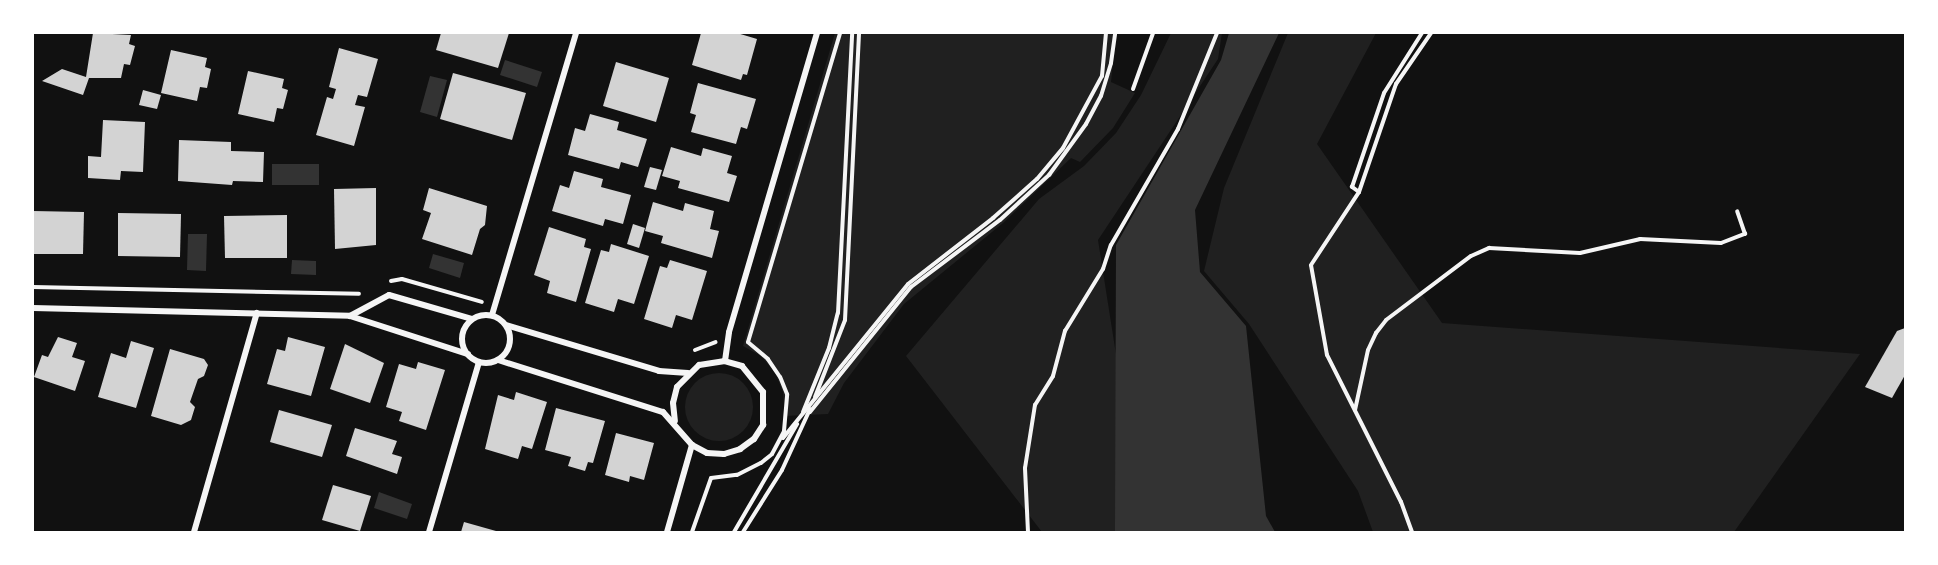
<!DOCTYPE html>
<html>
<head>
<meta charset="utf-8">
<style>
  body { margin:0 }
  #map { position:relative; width:1938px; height:565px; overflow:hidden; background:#111; font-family:Signika,sans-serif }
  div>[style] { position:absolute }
  .green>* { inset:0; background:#202020 }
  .round { border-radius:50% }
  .water>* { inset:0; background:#333 }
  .building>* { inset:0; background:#d3d3d3 }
  .path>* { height:4px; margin:-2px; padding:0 2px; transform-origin:2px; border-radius:2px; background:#f5f5f5 }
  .minor>* { height:6px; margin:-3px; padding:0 3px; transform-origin:3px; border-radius:3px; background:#f5f5f5 }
  .minor>.ring { margin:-3px; padding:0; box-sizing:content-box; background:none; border:6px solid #f5f5f5; border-radius:50% }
  span { translate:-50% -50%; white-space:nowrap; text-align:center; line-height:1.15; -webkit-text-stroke:4.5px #fff; paint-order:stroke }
  .frame { position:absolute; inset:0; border:34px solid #fff; pointer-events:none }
</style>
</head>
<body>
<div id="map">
  <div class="green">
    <div style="clip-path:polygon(835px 33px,1116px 33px,1111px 82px,1135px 93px,1113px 128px,1080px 162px,1071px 158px,1003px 223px,904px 304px,844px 383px,828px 414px,785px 416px,783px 392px,775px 372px,761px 356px,743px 346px)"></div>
    <div style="clip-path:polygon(1171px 33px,1222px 33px,1218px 59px,1098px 240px,1144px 532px,1042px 532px,906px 356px,1039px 199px,1084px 166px,1116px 133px,1141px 95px)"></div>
    <div style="clip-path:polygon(1288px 33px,1376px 33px,1317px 144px,1442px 323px,1860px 354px,1734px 532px,1373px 532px,1358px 491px,1249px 324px,1204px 271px,1224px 188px)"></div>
    <div class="round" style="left:685px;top:373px;width:68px;height:68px"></div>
  </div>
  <div class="water">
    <div style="clip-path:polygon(1229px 33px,1279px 33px,1195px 210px,1200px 272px,1246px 326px,1266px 516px,1275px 532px,1115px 532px,1116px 245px,1221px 60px)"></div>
    <div style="clip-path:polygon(505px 60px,542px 72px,537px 87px,500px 75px)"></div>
    <div style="clip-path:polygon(430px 76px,447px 80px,437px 117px,420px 112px)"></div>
    <div style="clip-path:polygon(272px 164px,319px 164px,319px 185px,272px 185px)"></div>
    <div style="clip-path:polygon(188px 234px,207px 234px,206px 271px,187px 270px)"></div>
    <div style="clip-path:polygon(433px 254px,464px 263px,460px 278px,429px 268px)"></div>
    <div style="clip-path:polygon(292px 260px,316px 261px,316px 275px,291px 274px)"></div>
    <div style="clip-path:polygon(379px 492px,412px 504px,407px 519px,374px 508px)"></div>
  </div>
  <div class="building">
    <div style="clip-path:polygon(93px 33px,131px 35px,129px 44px,135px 46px,130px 65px,124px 64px,121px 78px,89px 78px,83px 95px,42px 81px,62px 69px,86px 77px)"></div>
    <div style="clip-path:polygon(441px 33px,509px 33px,498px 68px,436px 50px)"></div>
    <div style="clip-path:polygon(701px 33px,737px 33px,757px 39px,747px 75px,743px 74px,741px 80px,692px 65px)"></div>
    <div style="clip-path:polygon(339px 48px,378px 59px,367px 97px,358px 95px,355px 105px,365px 107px,354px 146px,316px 135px,327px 97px,333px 99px,336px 89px,329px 87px)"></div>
    <div style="clip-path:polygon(171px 50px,207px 58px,205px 67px,211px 69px,207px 88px,200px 87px,197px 101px,161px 93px)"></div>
    <div style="clip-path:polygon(616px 62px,669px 78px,656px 122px,603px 106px)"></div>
    <div style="clip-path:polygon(248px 71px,284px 79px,282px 88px,288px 90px,283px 109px,277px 108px,274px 122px,238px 114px)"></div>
    <div style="clip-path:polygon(453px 73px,526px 93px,512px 140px,440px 119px)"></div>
    <div style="clip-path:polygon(698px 83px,756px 99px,747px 129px,741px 127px,736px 144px,691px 132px,696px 115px,690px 113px)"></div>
    <div style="clip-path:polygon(143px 90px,161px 95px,157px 109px,139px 105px)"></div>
    <div style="clip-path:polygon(590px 114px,619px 122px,617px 130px,647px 139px,638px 167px,621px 162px,619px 169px,568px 155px,575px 128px,585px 131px)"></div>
    <div style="clip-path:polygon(103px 120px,145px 122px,143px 172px,121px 171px,120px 180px,88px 178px,88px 156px,101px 157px)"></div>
    <div style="clip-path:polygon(179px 140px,231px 142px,231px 151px,264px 152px,263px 182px,233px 181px,232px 185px,178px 181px)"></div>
    <div style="clip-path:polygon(671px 147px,701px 156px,703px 148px,732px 156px,727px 173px,737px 176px,729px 202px,678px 188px,680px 181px,662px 176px)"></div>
    <div style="clip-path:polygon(650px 167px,662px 170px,656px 190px,644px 187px)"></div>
    <div style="clip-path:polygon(574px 171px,603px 179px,601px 187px,631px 195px,623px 224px,605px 219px,603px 226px,552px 211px,560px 185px,569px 188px)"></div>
    <div style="clip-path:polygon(376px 188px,376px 245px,335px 249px,334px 189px)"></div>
    <div style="clip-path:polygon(429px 188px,487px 206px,485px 225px,480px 229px,472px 255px,422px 239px,431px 213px,423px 210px)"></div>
    <div style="clip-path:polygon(653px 202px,683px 211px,685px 203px,714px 211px,710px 229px,719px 231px,712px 258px,661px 243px,663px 236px,645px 231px)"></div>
    <div style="clip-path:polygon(33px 211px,84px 212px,83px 254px,33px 254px)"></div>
    <div style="clip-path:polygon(118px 213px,181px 214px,180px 257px,118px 256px)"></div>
    <div style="clip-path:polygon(287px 215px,287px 258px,225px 258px,224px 216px)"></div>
    <div style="clip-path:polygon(633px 224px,645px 228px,639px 248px,627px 244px)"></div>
    <div style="clip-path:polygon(549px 227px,586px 239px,584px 247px,591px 249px,576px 302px,547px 293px,550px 281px,534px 275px)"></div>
    <div style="clip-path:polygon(611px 244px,649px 256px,634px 304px,618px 299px,614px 312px,585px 303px,601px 250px,609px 252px)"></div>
    <div style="clip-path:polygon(670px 260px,707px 271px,692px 320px,676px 315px,672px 328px,644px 319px,660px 266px,667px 268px)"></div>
    <div style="clip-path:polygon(1905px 328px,1905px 375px,1892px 398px,1865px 387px,1897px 331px)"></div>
    <div style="clip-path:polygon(58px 337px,77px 343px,72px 357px,85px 361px,75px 391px,34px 377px,42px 355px,48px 357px)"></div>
    <div style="clip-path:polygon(288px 337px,325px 347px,311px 396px,267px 384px,277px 349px,285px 351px)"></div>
    <div style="clip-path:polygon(131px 341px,154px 348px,136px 408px,98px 397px,111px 353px,126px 358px)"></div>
    <div style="clip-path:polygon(345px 344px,384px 363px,370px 403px,330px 389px)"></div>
    <div style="clip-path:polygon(170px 349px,204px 359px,208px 365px,204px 376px,198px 379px,190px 402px,195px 407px,191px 420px,181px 425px,151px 416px)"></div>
    <div style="clip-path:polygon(418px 362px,445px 370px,426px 430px,399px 421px,402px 412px,386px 407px,399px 364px,416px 369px)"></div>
    <div style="clip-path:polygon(516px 392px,547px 402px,532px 449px,522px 446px,518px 459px,485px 449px,498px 395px,514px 400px)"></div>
    <div style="clip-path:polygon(556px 408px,605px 421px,593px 463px,588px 462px,585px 471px,568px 466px,571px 457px,545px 450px)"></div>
    <div style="clip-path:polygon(279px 410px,332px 425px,322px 457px,270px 442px)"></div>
    <div style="clip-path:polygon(355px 428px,397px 441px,392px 454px,402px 457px,397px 474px,346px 456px)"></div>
    <div style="clip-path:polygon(616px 433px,654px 443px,644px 480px,630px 476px,629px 482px,605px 475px)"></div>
    <div style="clip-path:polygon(333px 485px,371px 496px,360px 531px,322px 520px)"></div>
    <div style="clip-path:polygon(464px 522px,496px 531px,496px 532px,461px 532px)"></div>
  </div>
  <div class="path">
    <div style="left:1133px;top:89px;width:59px;rotate:-70.3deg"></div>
    <div style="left:1359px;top:192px;width:9px;rotate:-144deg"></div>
    <div style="left:1352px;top:187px;width:99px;rotate:-71.2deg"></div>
    <div style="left:1384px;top:93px;width:71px;rotate:-57.7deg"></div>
    <div style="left:391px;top:281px;width:11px;rotate:-10deg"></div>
    <div style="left:402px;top:279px;width:83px;rotate:16deg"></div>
    <div style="left:33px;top:287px;width:326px;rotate:1.2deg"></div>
    <div style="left:695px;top:350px;width:22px;rotate:-21deg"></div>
    <div style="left:815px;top:397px;width:83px;rotate:-68.7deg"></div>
    <div style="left:845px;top:320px;width:287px;rotate:-87.2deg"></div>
    <div style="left:1355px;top:410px;width:61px;rotate:-77.8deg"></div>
    <div style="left:1368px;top:350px;width:19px;rotate:-65deg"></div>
    <div style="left:1376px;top:333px;width:16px;rotate:-52deg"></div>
    <div style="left:1386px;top:320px;width:106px;rotate:-37deg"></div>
    <div style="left:1471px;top:256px;width:20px;rotate:-24deg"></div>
    <div style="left:1489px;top:248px;width:91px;rotate:3.1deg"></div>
    <div style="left:1580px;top:253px;width:62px;rotate:-13.1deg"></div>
    <div style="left:1640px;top:239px;width:81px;rotate:2.8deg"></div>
    <div style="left:1721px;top:243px;width:26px;rotate:-21deg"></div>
    <div style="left:1745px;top:234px;width:24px;rotate:-109deg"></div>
    <div style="left:803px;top:412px;width:69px;rotate:-67.9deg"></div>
    <div style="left:829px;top:348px;width:36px;rotate:-76deg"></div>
    <div style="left:838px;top:313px;width:280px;rotate:-87.1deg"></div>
    <div style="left:810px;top:412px;width:161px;rotate:-51.1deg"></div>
    <div style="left:911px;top:287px;width:111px;rotate:-37deg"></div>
    <div style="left:1000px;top:220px;width:67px;rotate:-42.6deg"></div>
    <div style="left:1049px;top:175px;width:63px;rotate:-54deg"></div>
    <div style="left:1086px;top:124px;width:32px;rotate:-62deg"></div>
    <div style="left:1101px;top:96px;width:34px;rotate:-73deg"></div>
    <div style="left:1111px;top:63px;width:30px;rotate:-82deg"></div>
    <div style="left:783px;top:438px;width:198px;rotate:-50.9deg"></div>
    <div style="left:908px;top:284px;width:108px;rotate:-37.8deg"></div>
    <div style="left:993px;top:218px;width:59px;rotate:-41.6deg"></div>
    <div style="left:1037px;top:179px;width:40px;rotate:-50deg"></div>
    <div style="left:1063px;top:148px;width:82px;rotate:-61.6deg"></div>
    <div style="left:1102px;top:76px;width:43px;rotate:-84.7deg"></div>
    <div style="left:692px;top:532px;width:57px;rotate:-70.6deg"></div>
    <div style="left:711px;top:478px;width:26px;rotate:-7deg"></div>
    <div style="left:737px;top:475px;width:27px;rotate:-27deg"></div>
    <div style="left:761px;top:463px;width:14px;rotate:-39deg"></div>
    <div style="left:772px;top:454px;width:26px;rotate:-62deg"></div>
    <div style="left:784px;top:431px;width:37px;rotate:-85deg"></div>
    <div style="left:787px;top:394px;width:18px;rotate:-112deg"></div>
    <div style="left:780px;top:377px;width:22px;rotate:-124deg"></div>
    <div style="left:768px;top:359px;width:26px;rotate:-140deg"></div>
    <div style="left:748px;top:342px;width:322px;rotate:-73.4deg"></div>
    <div style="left:734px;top:532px;width:125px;rotate:-59.7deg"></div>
    <div style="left:743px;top:532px;width:73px;rotate:-57.8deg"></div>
    <div style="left:782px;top:470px;width:67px;rotate:-65.3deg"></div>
    <div style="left:1028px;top:532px;width:64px;rotate:-92.7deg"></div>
    <div style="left:1025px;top:468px;width:64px;rotate:-81deg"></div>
    <div style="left:1035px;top:405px;width:34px;rotate:-58deg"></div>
    <div style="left:1053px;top:376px;width:47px;rotate:-75.1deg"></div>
    <div style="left:1065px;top:331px;width:73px;rotate:-58.5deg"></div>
    <div style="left:1103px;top:269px;width:25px;rotate:-72deg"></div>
    <div style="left:1111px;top:245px;width:134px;rotate:-60deg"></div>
    <div style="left:1178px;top:129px;width:104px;rotate:-67.9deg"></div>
    <div style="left:1412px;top:532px;width:32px;rotate:-110deg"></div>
    <div style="left:1401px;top:502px;width:165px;rotate:-116.7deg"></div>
    <div style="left:1327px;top:355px;width:91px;rotate:-100.1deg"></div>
    <div style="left:1311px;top:265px;width:87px;rotate:-56.7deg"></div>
    <div style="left:1359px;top:192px;width:114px;rotate:-71.1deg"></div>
    <div style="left:1396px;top:84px;width:62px;rotate:-55.5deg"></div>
  </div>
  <div class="minor">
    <div style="left:33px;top:308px;width:317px;rotate:1.4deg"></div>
    <div style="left:350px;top:316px;width:124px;rotate:17.9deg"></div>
    <div class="ring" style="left:462px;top:315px;width:42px;height:42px"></div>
    <div style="left:492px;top:315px;width:294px;rotate:-73.4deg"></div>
    <div style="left:350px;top:316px;width:44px;rotate:-28.3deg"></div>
    <div style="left:389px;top:295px;width:86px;rotate:16.1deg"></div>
    <div style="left:506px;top:325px;width:160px;rotate:16.7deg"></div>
    <div style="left:659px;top:371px;width:29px;rotate:4deg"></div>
    <div style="left:498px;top:360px;width:173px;rotate:17.5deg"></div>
    <div style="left:663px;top:412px;width:44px;rotate:48.7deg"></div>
    <div style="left:692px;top:445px;width:17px;rotate:28deg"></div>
    <div style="left:707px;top:453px;width:17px;rotate:3deg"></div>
    <div style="left:724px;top:454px;width:17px;rotate:-17deg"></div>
    <div style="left:740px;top:449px;width:17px;rotate:-36deg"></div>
    <div style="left:754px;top:439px;width:17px;rotate:-57deg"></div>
    <div style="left:763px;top:425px;width:33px;rotate:-90deg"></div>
    <div style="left:763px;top:392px;width:33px;rotate:-129deg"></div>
    <div style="left:742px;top:366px;width:18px;rotate:-164deg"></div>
    <div style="left:725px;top:361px;width:26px;rotate:171deg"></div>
    <div style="left:699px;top:365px;width:31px;rotate:135deg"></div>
    <div style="left:677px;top:387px;width:16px;rotate:104deg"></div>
    <div style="left:673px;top:403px;width:18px;rotate:84deg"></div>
    <div style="left:725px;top:361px;width:29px;rotate:-82deg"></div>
    <div style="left:729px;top:332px;width:312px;rotate:-73.6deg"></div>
    <div style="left:194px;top:532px;width:228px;rotate:-74deg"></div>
    <div style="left:429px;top:532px;width:177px;rotate:-73.6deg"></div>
    <div style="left:667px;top:532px;width:91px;rotate:-74deg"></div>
  </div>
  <div class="frame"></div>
</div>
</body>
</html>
